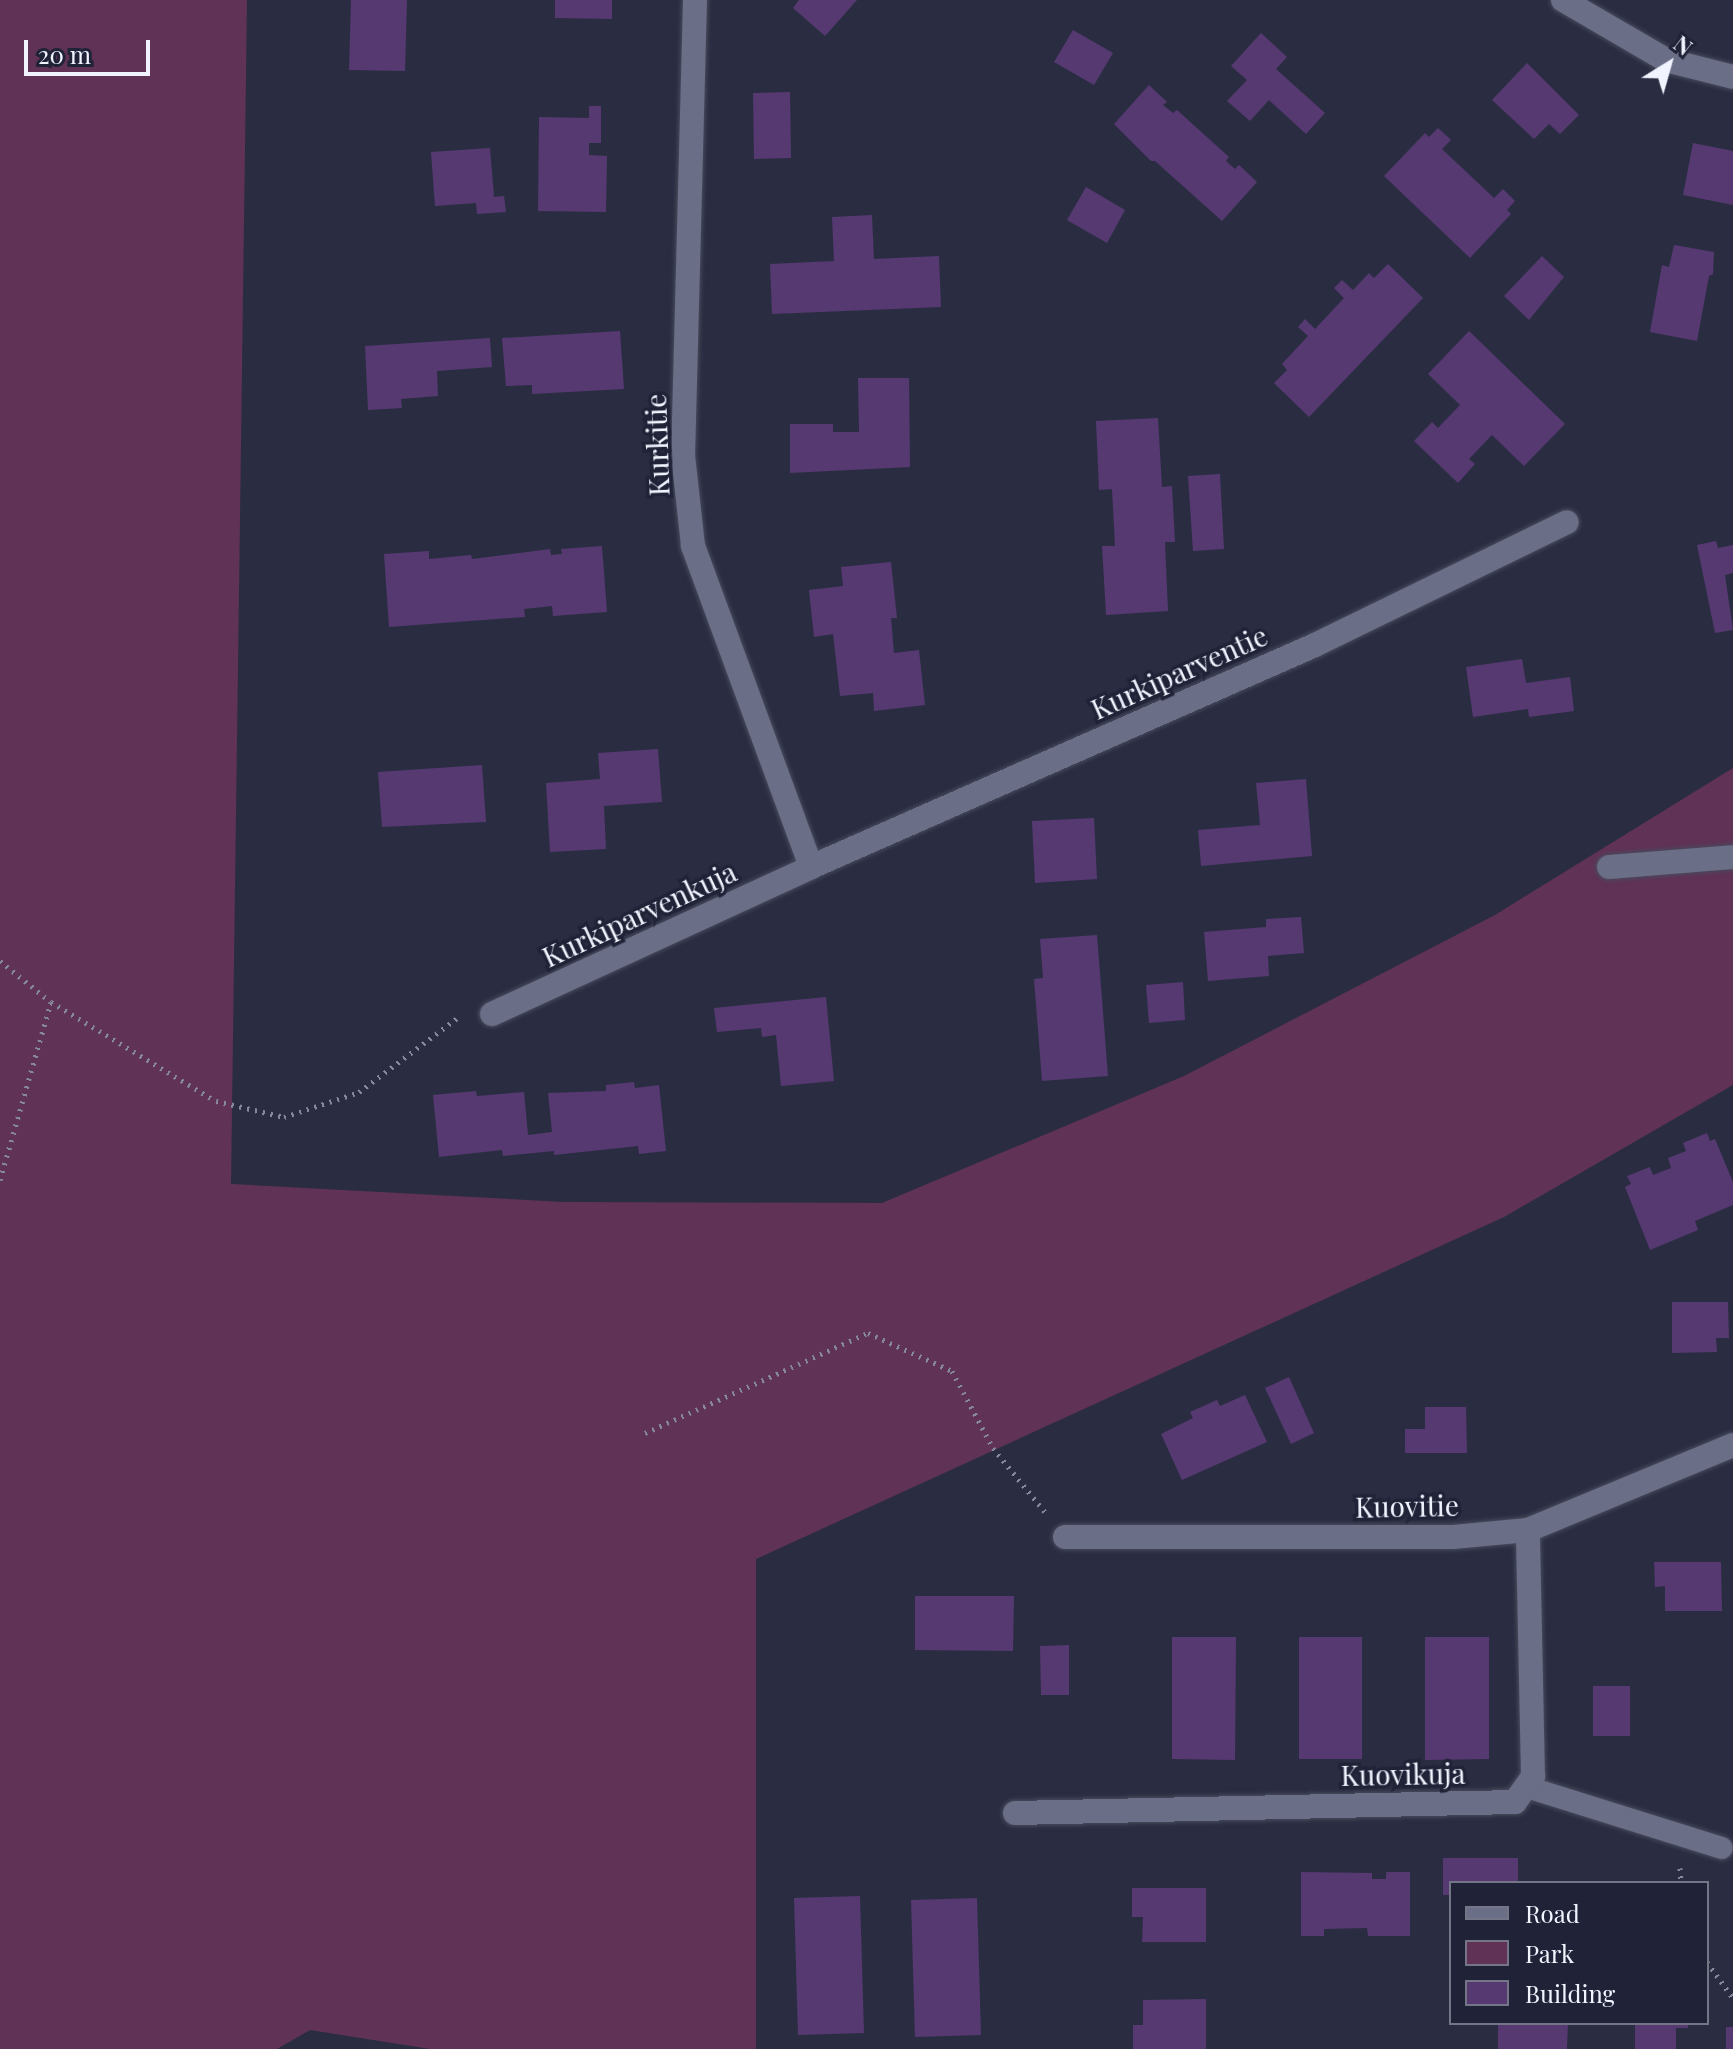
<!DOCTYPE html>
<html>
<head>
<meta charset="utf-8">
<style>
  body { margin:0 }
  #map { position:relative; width:1733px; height:2049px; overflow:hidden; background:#2a2d42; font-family:"Playfair Display",serif }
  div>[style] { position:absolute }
  .green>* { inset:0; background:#603256 }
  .building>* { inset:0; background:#563971 }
  .path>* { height:5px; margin-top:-2.5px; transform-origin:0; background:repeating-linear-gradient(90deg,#868999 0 2px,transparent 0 8px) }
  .roads { filter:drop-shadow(0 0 2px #484a5c) drop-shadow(0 0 2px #484a5c) }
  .lane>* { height:22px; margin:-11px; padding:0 11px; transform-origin:11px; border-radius:11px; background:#6a6e86 }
  .street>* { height:24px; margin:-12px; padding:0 12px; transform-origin:12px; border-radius:12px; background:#6a6e86 }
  span { translate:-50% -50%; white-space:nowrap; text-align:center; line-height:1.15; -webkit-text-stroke:7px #202337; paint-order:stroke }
  .street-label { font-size:28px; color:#f1f3ff }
  .legend { position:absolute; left:1449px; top:1881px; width:260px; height:144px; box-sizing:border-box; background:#202337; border:2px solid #747687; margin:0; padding:10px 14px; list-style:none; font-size:24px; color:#f1f3ff }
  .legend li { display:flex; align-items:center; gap:16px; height:40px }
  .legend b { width:40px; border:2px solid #747687 }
  .north { position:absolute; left:1629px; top:24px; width:80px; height:80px; -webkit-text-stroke:6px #202337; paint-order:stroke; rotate:37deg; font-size:22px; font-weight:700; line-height:32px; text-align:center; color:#f1f3ff }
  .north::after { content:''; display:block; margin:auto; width:28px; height:36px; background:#f1f3ff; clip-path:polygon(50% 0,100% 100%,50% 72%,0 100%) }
  .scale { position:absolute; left:24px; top:40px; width:126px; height:36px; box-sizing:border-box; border:4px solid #f1f3ff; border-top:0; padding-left:10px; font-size:24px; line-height:28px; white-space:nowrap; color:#f1f3ff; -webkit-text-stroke:6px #202337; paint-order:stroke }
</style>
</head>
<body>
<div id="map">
  <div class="green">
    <div style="clip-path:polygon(0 0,247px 0,231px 1184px,564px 1202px,882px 1203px,1184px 1076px,1495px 915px,1733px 768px,1733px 1085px,1504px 1217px,756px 1559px,756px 2049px,430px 2049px,310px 2030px,277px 2049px,0 2049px)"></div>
  </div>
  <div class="building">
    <div style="clip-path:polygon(351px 0,407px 0,405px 71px,349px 70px)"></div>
    <div style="clip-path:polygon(555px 0,612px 0,612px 19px,555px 18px)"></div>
    <div style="clip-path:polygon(799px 0,857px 0,825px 36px,793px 8px)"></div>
    <div style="clip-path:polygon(1073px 30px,1113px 53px,1094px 85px,1054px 62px)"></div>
    <div style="clip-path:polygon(1261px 33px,1287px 57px,1276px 69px,1325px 113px,1306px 134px,1269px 100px,1250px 121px,1227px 101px,1247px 80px,1231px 66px)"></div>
    <div style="clip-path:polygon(1527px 63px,1579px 115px,1560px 134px,1549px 124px,1534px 139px,1492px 100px)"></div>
    <div style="clip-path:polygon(1149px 85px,1167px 102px,1163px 105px,1173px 113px,1177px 110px,1229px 157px,1226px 161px,1235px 169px,1239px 165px,1257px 182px,1222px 221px,1155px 161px,1151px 161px,1114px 124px)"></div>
    <div style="clip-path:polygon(790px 92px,791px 158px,754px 159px,753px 93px)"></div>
    <div style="clip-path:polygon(589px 106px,601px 106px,601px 143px,589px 143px,589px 155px,607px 156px,606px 212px,538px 211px,539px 117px,589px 118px)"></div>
    <div style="clip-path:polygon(1438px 128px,1451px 140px,1442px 149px,1494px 198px,1503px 189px,1515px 201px,1507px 210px,1511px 214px,1470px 258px,1384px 176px,1425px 133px,1429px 137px)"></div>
    <div style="clip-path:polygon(1693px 143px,1733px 151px,1733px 205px,1683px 195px)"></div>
    <div style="clip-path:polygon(490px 148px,494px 197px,504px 196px,506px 212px,477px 214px,476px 203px,435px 206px,431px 152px)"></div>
    <div style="clip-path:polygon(1086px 187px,1125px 210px,1107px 243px,1067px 220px)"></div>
    <div style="clip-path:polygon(872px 215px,874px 259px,939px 256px,941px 307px,772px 314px,770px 264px,834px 261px,832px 217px)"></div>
    <div style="clip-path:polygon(1674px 245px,1714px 252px,1713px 274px,1709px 276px,1697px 341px,1650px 332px,1662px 265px,1669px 267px)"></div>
    <div style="clip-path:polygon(1542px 256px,1564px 277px,1529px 320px,1504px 296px)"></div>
    <div style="clip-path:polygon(1388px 264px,1423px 298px,1309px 417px,1274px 383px,1287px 370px,1282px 364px,1308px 336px,1298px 327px,1305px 319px,1315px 329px,1344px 298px,1334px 288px,1342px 280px,1353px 290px,1369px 273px,1374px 278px)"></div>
    <div style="clip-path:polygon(620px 331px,624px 389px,532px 394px,532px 385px,506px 386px,502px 338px)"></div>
    <div style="clip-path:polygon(1469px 331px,1565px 424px,1524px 466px,1492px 435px,1469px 459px,1475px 464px,1458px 483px,1414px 441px,1432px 422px,1438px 428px,1460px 405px,1428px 374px)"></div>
    <div style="clip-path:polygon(490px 338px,492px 367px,437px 371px,438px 396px,401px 399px,402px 408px,368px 410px,365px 346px)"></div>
    <div style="clip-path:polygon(858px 378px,909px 378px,910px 467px,790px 473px,790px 424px,833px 424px,833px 432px,859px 432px)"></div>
    <div style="clip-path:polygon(1158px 418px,1162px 487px,1172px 486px,1175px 542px,1165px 542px,1168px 611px,1106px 615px,1102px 546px,1115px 546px,1112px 489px,1099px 490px,1096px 421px)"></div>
    <div style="clip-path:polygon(1220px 474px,1224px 549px,1193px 551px,1188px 476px)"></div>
    <div style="clip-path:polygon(1716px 541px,1718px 548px,1733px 545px,1733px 573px,1725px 575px,1733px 630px,1715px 633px,1697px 545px)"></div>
    <div style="clip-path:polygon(602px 546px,607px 612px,553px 616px,552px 606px,524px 609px,525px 617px,389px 627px,384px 554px,429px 551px,429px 559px,471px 555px,472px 559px,550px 549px,551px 555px,562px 554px,561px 549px)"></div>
    <div style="clip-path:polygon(891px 562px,897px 618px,891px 618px,894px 653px,919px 650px,925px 705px,874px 711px,873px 693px,840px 696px,833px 634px,814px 637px,809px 590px,843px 586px,841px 567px)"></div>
    <div style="clip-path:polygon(1522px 659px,1526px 683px,1570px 677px,1574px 711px,1529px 717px,1528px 709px,1473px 717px,1466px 667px)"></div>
    <div style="clip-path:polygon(658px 749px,662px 802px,604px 806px,606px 849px,550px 852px,546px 783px,600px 779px,598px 753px)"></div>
    <div style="clip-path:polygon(482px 765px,486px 822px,382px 827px,378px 772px)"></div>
    <div style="clip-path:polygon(1306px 779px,1312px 856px,1201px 866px,1198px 830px,1260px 825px,1256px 783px)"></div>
    <div style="clip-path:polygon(1094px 818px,1097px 879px,1035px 883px,1032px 821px)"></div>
    <div style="clip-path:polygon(1301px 917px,1304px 953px,1268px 956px,1269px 976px,1208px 981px,1204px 932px,1266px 927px,1266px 919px)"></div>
    <div style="clip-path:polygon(1097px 935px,1108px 1076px,1042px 1081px,1034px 979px,1043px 978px,1040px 939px)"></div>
    <div style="clip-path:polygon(1183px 982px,1185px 1020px,1149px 1023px,1146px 985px)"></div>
    <div style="clip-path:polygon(826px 997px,834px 1081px,781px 1086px,776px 1035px,762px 1037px,761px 1028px,717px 1032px,714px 1008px)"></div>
    <div style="clip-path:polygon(634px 1082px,635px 1088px,659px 1085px,666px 1151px,639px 1154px,638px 1146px,554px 1155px,554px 1151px,503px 1156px,502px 1150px,439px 1157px,433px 1095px,476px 1091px,477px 1096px,524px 1092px,528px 1135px,552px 1132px,548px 1093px,606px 1091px,606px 1085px)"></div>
    <div style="clip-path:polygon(1707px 1133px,1710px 1141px,1715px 1139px,1733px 1182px,1733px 1205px,1695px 1221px,1698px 1230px,1650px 1250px,1625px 1187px,1631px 1184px,1627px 1176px,1650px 1167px,1653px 1175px,1671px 1168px,1668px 1158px,1686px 1151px,1683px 1143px)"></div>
    <div style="clip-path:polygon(1672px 1302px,1728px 1302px,1729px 1338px,1716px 1338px,1717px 1352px,1672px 1353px)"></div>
    <div style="clip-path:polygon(1289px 1377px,1314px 1433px,1291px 1444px,1265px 1388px)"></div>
    <div style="clip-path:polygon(1245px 1395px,1267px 1442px,1182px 1480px,1161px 1434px,1193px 1418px,1190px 1412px,1217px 1400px,1220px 1406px)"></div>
    <div style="clip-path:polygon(1425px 1407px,1466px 1407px,1467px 1453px,1405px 1453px,1405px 1429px,1425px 1429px)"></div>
    <div style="clip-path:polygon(1654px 1562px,1721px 1562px,1722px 1611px,1665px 1611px,1665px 1586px,1655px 1587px)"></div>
    <div style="clip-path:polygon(915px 1596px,1014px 1596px,1013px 1651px,915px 1650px)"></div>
    <div style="clip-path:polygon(1172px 1637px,1236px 1637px,1235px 1760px,1172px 1759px)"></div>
    <div style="clip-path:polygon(1299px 1637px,1362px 1637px,1362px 1759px,1299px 1759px)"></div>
    <div style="clip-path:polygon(1425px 1637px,1489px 1637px,1489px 1759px,1425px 1760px)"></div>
    <div style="clip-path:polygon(1069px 1645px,1069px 1695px,1041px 1695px,1040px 1646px)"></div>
    <div style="clip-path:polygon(1593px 1686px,1630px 1686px,1630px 1736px,1593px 1736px)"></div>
    <div style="clip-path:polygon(1443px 1858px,1518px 1858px,1518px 1883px,1451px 1883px,1451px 1895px,1443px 1895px)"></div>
    <div style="clip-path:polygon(1301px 1872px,1372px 1873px,1372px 1879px,1386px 1879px,1386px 1872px,1410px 1872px,1410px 1936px,1368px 1936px,1367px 1928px,1324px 1929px,1324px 1936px,1301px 1936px)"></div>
    <div style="clip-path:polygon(1132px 1888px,1206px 1888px,1206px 1942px,1142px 1942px,1143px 1917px,1132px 1917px)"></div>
    <div style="clip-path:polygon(860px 1896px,864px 2033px,798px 2035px,794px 1898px)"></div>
    <div style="clip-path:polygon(977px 1898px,981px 2035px,915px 2037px,911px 1900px)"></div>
    <div style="clip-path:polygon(1206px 1999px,1206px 2049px,1133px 2049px,1133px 2025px,1143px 2025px,1143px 2000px)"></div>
    <div style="clip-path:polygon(1498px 2023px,1568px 2023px,1567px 2049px,1498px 2049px)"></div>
    <div style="clip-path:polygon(1648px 2023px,1688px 2023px,1688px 2028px,1676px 2028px,1676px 2049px,1635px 2049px,1635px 2025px)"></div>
    <div style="clip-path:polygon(1726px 2027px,1733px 2027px,1733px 2049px,1726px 2049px)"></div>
  </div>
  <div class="path">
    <div style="left:0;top:961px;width:65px;rotate:38.8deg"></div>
    <div style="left:51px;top:1002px;width:192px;rotate:31deg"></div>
    <div style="left:216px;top:1101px;width:70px;rotate:13.2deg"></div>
    <div style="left:284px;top:1117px;width:79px;rotate:-18.4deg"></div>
    <div style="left:359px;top:1092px;width:126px;rotate:-37deg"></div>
    <div style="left:0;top:1180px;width:185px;rotate:-74deg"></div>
    <div style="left:645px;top:1433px;width:244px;rotate:-24.2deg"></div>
    <div style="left:868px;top:1333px;width:92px;rotate:24.3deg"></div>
    <div style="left:952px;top:1371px;width:87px;rotate:62deg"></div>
    <div style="left:993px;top:1448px;width:82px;rotate:50.9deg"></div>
    <div style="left:1680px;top:1868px;width:15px;rotate:86deg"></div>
    <div style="left:1707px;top:1962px;width:44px;rotate:54.2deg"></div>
  </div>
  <div class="roads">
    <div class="lane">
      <div style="left:1527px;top:1787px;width:204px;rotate:17.4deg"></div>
    </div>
    <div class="street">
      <div style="left:695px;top:0;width:455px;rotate:91.5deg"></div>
      <div style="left:683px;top:455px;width:92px;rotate:83.7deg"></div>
      <div style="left:693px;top:546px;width:342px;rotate:69.8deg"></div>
      <div style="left:1563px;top:0;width:119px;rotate:30.2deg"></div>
      <div style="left:1666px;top:60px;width:69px;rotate:14.2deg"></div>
      <div style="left:1609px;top:867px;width:124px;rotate:-4.6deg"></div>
      <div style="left:492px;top:1014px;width:351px;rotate:-24.7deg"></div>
      <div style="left:811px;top:867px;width:551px;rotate:-23.77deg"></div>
      <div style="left:1315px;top:645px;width:280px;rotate:-26deg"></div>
      <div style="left:1065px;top:1537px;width:388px"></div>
      <div style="left:1453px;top:1537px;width:75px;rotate:-5.3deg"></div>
      <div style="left:1528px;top:1530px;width:222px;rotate:-22.5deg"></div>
      <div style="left:1015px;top:1813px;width:500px;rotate:-1.26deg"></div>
      <div style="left:1515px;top:1802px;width:32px;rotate:-55deg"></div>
      <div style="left:1533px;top:1776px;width:246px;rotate:-91.2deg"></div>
    </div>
  </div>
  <div class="street-label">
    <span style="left:657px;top:445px;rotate:-92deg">Kurkitie</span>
    <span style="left:1179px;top:672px;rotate:-24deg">Kurkiparventie</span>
    <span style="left:639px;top:914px;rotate:-25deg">Kurkiparvenkuja</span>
    <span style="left:1407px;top:1506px;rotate:-1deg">Kuovitie</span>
    <span style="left:1403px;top:1774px;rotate:-1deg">Kuovikuja</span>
  </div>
  <ul class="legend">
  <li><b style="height:10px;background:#6a6e86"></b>Road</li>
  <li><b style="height:22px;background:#603256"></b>Park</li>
  <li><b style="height:22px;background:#563971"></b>Building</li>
  </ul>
  <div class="north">N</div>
  <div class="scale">20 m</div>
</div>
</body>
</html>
